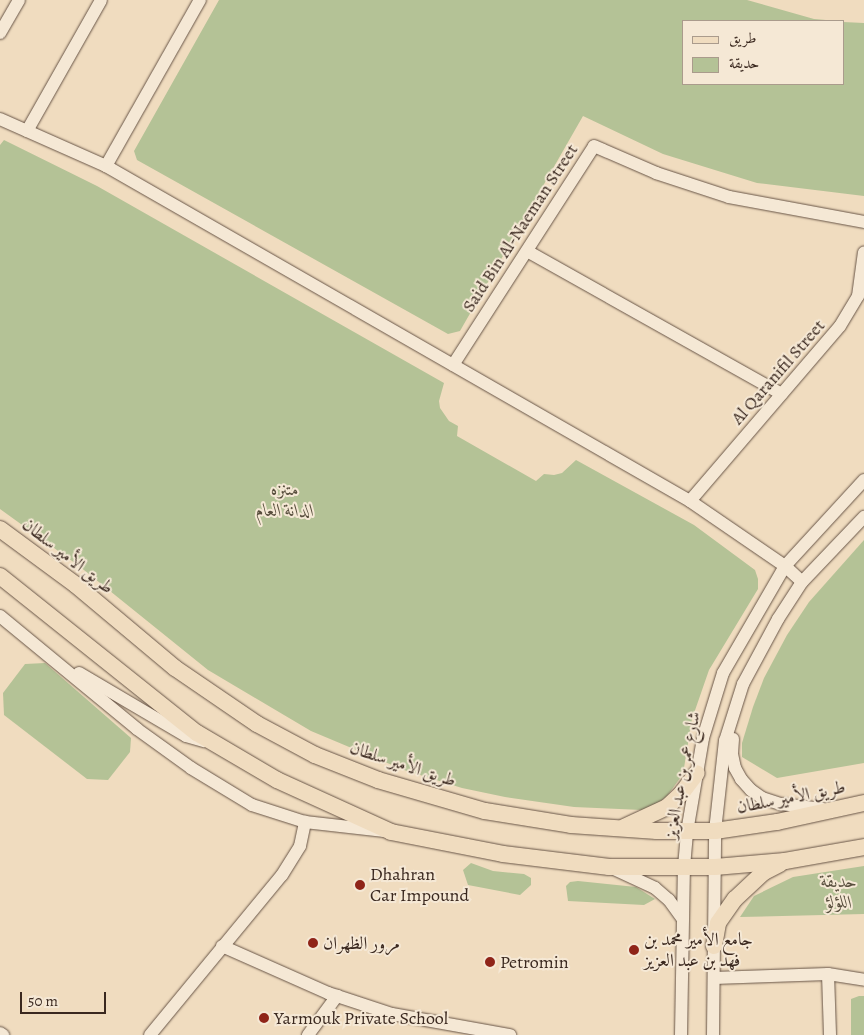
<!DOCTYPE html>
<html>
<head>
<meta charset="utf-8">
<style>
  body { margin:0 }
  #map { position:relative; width:864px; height:1035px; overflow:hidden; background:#f0dcbf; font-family:Alegreya,Amiri,serif }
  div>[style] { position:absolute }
  .green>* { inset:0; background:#b4c296 }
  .roads { filter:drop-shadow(0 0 1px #685547) drop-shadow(0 0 1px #685547) }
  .minor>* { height:12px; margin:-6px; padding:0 6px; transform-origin:6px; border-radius:6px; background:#f5e8d5 }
  .major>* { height:16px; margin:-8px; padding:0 8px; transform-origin:8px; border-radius:8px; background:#f0dcbf }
  .dots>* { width:14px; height:14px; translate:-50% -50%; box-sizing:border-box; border:2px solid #f5e8d5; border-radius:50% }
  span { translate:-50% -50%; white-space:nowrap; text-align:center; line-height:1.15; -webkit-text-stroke:4px #f5e8d5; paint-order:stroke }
  .street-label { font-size:18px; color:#3a281f }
  .park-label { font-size:18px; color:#584e3d; font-style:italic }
  .poi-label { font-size:18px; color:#3a281f }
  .left { translate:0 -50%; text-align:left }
  .legend { position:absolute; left:682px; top:20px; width:162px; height:65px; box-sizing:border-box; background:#f5e8d5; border:1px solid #aa9b8c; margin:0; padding:6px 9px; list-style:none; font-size:15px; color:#3a281f }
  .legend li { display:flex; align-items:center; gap:10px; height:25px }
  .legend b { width:25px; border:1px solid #aa9b8c }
  .scale { position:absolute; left:20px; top:992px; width:86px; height:22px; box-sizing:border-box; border:2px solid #3a281f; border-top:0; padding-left:6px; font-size:15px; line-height:18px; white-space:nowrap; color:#3a281f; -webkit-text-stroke:4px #f5e8d5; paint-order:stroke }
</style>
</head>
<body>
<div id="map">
  <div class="green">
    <div style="clip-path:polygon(219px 0,747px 0,814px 19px,838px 21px,683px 21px,683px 84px,843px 84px,843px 22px,864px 23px,864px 196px,757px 183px,663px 154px,583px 116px,460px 331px,448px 334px,137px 160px,134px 151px)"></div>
    <div style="clip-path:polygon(4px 140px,97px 186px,444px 383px,439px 401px,440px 408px,449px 421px,458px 426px,457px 436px,536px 481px,544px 474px,554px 475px,562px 473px,576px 460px,694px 525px,755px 570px,758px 579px,758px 589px,709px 670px,692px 719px,683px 774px,667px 796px,657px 804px,642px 810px,574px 807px,505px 797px,462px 788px,404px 770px,311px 731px,208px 670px,79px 566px,0 509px,0 145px)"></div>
    <div style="clip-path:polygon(864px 540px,864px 763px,777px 778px,742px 757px,742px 743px,753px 707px,764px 678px,787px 635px,809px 602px)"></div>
    <div style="clip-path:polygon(45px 663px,131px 738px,130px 752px,108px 780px,87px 779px,4px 715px,3px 693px,25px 664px)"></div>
    <div style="clip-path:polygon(471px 863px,493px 871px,524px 874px,531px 878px,531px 885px,520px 895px,468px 885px,463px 870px)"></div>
    <div style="clip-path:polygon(864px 866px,864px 914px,740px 917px,754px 896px,793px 877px)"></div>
    <div style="clip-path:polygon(578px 881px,636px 887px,655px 899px,644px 905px,568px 901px,566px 886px,570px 882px)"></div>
    <div style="clip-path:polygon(859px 996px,864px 996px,864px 1035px,851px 1035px,851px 999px)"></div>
  </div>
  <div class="roads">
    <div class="minor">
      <div style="left:0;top:33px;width:38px;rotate:-60deg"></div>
      <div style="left:0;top:119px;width:116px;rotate:23.9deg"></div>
      <div style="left:106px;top:166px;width:673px;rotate:29.84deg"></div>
      <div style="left:690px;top:501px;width:115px;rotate:34.4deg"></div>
      <div style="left:785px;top:566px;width:23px;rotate:43deg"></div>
      <div style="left:27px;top:131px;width:150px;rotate:-60.5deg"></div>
      <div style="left:106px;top:166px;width:191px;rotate:-60.5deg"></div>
      <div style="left:527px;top:251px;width:292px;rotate:29.3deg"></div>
      <div style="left:453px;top:365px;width:260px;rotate:-57.2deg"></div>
      <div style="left:594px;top:146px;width:68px;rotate:23.5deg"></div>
      <div style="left:656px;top:173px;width:77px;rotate:18.2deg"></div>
      <div style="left:729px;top:197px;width:137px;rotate:10.5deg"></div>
      <div style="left:690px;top:501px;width:230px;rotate:-49.4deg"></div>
      <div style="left:840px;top:326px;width:35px;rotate:-59deg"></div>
      <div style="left:858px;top:296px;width:44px;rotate:-82.2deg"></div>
      <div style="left:0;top:616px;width:178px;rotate:39.5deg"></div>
      <div style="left:137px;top:729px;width:67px;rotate:35.8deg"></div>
      <div style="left:191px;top:768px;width:71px;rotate:31.2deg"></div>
      <div style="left:252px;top:805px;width:56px;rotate:17.8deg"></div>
      <div style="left:305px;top:822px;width:80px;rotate:6.5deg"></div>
      <div style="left:79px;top:673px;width:124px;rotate:30.5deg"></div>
      <div style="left:186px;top:736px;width:19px;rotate:16deg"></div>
      <div style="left:733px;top:739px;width:15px;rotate:94deg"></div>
      <div style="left:732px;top:754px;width:14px;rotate:78deg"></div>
      <div style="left:735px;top:768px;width:13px;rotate:61deg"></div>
      <div style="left:741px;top:779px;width:15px;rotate:48deg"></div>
      <div style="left:751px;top:790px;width:14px;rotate:36deg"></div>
      <div style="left:762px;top:798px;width:20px;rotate:18deg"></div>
      <div style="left:781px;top:804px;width:42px;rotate:6.8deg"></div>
      <div style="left:612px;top:868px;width:47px;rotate:24.9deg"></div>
      <div style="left:655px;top:888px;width:18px;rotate:41deg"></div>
      <div style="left:669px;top:900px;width:24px;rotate:54deg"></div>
      <div style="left:222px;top:946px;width:116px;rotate:23.9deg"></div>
      <div style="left:328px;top:993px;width:67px;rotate:18.2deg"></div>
      <div style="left:392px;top:1014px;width:120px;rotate:10.1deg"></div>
      <div style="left:828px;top:974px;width:61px;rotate:88.1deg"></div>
      <div style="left:714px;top:978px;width:114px;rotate:-2deg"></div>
      <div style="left:828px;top:974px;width:36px;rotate:9deg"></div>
      <div style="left:0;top:1033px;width:4px;rotate:34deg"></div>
      <div style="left:150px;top:1035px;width:207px;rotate:-50.5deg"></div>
      <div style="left:282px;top:875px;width:34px;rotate:-58deg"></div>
      <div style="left:300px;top:846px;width:25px;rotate:-78deg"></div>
      <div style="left:308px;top:1035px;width:49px;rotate:-53.4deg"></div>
      <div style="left:681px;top:1035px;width:168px;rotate:-89deg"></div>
      <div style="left:684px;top:867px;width:35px;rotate:-85deg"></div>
      <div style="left:687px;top:832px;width:95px;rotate:-80.3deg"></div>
      <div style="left:703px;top:738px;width:68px;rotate:-72.9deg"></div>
      <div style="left:723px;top:673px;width:124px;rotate:-59.9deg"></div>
      <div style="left:785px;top:566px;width:117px;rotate:-47.4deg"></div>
      <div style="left:713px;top:1035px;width:204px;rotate:-89.4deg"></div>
      <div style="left:715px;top:831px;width:91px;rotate:-83.7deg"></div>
      <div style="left:725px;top:741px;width:60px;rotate:-72.5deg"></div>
      <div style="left:743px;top:684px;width:74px;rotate:-61.7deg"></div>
      <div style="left:778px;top:619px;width:44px;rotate:-57deg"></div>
      <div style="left:802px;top:582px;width:90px;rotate:-46.4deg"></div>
    </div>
    <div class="major">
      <div style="left:0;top:529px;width:94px;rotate:36.4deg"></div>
      <div style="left:76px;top:585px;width:129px;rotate:40deg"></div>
      <div style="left:175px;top:668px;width:99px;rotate:34.3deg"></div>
      <div style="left:257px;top:724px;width:66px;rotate:28.1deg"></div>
      <div style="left:315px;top:755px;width:68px;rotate:21.6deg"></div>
      <div style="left:378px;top:780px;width:111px;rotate:16.2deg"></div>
      <div style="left:485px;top:811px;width:87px;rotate:9.2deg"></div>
      <div style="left:571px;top:825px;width:86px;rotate:4deg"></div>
      <div style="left:657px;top:831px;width:58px"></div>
      <div style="left:715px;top:831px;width:63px;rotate:-8.3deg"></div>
      <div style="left:777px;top:822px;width:89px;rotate:-12.3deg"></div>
      <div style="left:0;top:576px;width:252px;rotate:38.6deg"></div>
      <div style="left:197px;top:733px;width:93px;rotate:30.4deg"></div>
      <div style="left:277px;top:780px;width:125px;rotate:24.5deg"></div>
      <div style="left:391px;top:832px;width:114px;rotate:11.1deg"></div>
      <div style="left:503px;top:854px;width:107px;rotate:7deg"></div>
      <div style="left:609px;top:867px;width:106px"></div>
      <div style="left:715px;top:867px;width:70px;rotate:-4.9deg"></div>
      <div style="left:785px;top:861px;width:80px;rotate:-10deg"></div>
      <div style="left:624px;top:827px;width:47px;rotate:-24.9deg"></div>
      <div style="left:667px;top:807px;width:19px;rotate:-43deg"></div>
      <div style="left:681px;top:794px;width:26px;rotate:-53deg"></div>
      <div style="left:714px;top:946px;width:23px;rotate:-80deg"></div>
      <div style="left:718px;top:923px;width:29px;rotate:-55deg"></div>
      <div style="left:735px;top:899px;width:40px;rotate:-43deg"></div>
      <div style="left:764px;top:872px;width:18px;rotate:-27deg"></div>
    </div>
  </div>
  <div class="dots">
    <div style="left:360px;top:885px;background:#8f2418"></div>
    <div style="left:313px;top:943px;background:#8f2418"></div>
    <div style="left:634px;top:950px;background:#8f2418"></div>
    <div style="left:490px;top:962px;background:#8f2418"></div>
    <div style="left:264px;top:1018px;background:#8f2418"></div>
  </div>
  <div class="street-label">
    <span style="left:520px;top:228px;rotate:-57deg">Said Bin Al-Naeman Street</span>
    <span style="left:778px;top:372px;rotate:-49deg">Al Qaranifil Street</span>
    <span style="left:68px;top:556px;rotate:38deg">طريق الأمير سلطان</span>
    <span style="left:403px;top:764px;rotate:18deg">طريق الأمير سلطان</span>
    <span style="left:682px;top:775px;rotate:-79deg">شارع عمر بن عبد العزيز</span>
    <span style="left:791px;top:797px;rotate:-11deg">طريق الأمير سلطان</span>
  </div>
  <div class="park-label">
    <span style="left:285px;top:500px">متنزه<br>الدانة العام</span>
    <span style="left:839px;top:892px">حديقة<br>اللؤلؤ</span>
  </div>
  <div class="poi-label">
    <span class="left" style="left:370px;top:885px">Dhahran<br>Car Impound</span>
    <span class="left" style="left:644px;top:950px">جامع الأمير محمد بن<br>فهد بن عبد العزيز</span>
    <span class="left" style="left:323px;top:943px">مرور الظهران</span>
    <span class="left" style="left:500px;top:962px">Petromin</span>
    <span class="left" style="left:274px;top:1018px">Yarmouk Private School</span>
  </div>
  <ul class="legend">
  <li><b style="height:6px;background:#f0dcbf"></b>طريق</li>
  <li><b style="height:14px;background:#b4c296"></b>حديقة</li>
  </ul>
  <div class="scale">50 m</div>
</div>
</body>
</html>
